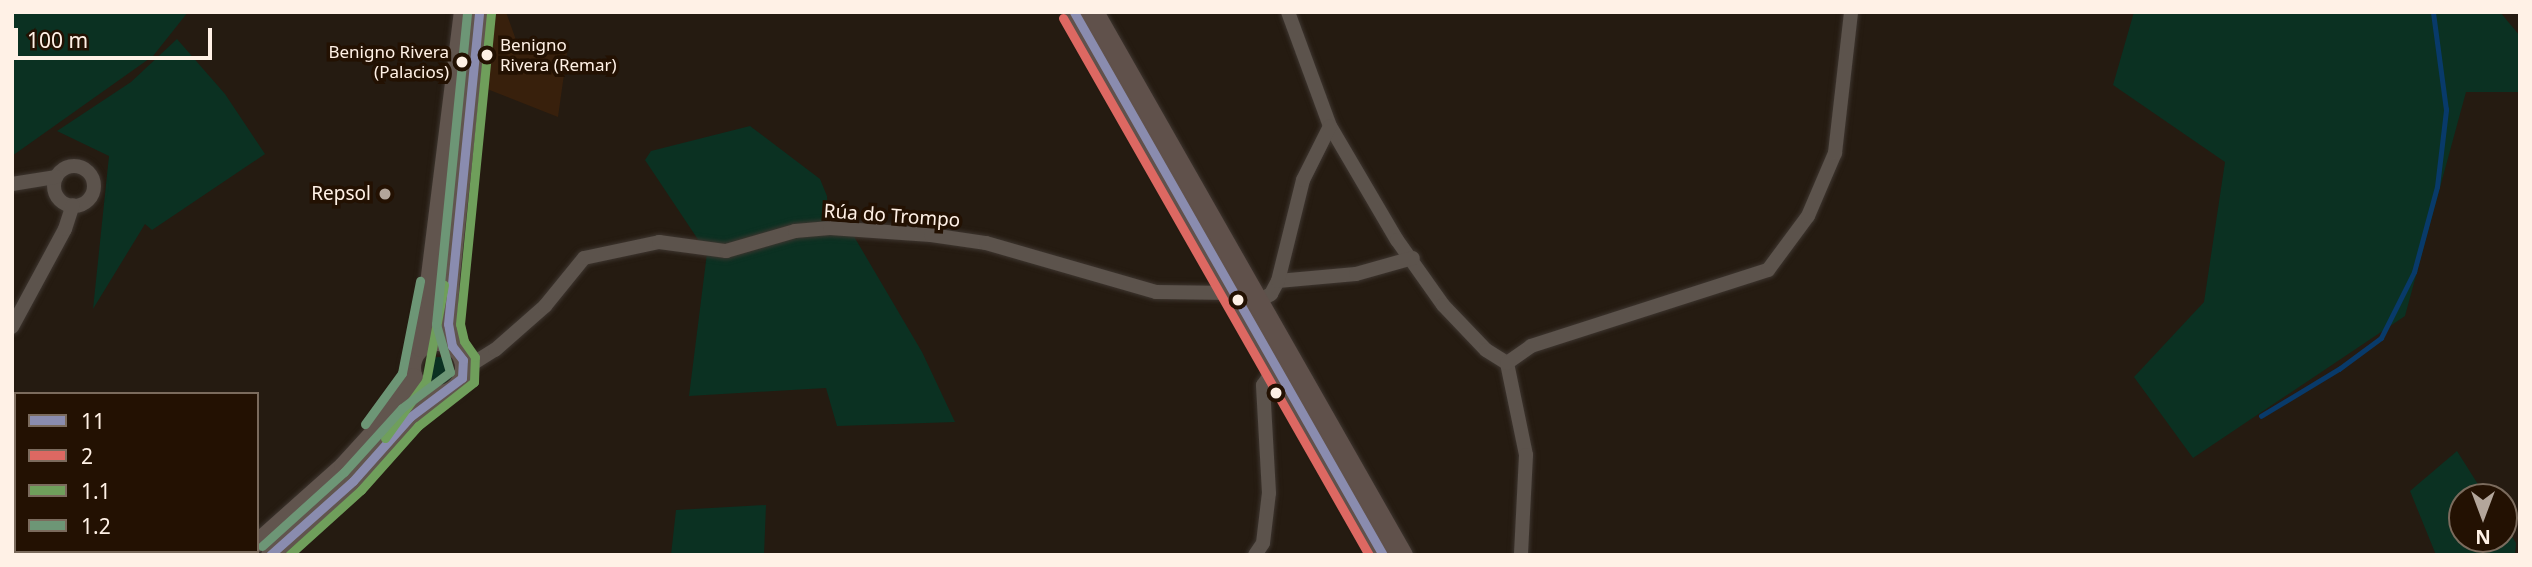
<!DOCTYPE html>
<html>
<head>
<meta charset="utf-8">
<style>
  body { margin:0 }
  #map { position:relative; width:2532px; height:567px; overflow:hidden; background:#251b11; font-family:"Noto Sans",sans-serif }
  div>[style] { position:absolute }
  .built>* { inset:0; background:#38200c }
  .green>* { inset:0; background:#0b3122 }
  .round { border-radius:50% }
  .stream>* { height:4.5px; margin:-2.25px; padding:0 2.25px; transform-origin:2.25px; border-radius:2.25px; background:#083a6a }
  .roads { filter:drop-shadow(0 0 2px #3d352f) drop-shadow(0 0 2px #3d352f) }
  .minor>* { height:14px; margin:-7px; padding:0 7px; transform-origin:7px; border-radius:7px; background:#5c534c }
  .minor>.ring { margin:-7px; padding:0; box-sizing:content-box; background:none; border:14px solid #5c534c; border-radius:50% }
  .major>* { height:18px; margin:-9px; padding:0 9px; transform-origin:9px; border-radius:9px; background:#61554e }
  .major>.ring { margin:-9px; padding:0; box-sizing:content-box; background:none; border:18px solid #61554e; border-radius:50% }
  .highway>* { height:21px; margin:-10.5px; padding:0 10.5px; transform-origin:10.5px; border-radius:10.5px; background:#60514b }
  .bus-1>* { height:9px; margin:-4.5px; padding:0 4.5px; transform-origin:4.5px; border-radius:4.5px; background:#8a8caf }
  .bus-2>* { height:9px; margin:-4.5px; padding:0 4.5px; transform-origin:4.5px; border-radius:4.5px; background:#dd6862 }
  .bus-3>* { height:9px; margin:-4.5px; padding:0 4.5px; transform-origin:4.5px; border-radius:4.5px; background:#6f9f5b }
  .bus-4>* { height:9px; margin:-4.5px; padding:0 4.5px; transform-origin:4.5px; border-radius:4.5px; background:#6d9676 }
  .dots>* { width:19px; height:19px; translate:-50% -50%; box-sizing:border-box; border:4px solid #231102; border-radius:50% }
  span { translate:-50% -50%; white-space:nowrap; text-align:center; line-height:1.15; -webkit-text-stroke:7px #231102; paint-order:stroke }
  .bus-label { font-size:17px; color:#fff1e6 }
  .left { translate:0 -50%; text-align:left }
  .right { translate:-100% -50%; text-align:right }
  .poi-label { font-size:19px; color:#fff1e6 }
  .street-label { font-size:19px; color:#fff1e6 }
  .frame { position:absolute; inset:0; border:14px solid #fff1e6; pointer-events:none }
  .legend { position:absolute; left:14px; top:392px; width:245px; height:161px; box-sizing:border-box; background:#231102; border:2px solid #7b6b5d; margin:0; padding:9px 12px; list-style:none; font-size:21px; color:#fff1e6 }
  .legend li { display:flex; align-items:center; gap:14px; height:35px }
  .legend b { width:35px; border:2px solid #7b6b5d }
  .north { position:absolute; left:2448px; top:483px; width:70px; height:70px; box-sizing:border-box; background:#231102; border:2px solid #7b6b5d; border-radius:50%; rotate:180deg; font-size:19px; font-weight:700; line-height:28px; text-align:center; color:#fff1e6 }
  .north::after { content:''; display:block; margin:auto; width:24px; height:32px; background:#b3a69b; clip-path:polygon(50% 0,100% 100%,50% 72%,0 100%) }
  .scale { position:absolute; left:14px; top:28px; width:198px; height:32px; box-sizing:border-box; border:4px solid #fff1e6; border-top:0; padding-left:9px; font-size:21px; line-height:24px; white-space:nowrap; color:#fff1e6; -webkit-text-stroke:5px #231102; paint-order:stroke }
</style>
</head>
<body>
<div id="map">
  <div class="built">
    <div style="clip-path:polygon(496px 12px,506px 12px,516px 40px,568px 46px,558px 117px,487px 89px)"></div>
  </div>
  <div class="green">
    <div style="clip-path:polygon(12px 12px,188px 12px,153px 56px,12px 156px)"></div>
    <div style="clip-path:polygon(2134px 12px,2500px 12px,2520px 36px,2520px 92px,2466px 92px,2405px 316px,2193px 458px,2134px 377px,2204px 302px,2225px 162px,2113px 85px)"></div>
    <div style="clip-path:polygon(177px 39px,225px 94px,265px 154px,152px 230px,145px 224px,93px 309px,109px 156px,57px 131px,131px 82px)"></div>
    <div style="clip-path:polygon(750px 126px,820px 179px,827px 196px,829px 233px,852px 233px,922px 352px,955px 422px,837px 426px,826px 388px,689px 396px,707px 253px,645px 160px,651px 151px)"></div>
    <div class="round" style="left:424px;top:357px;width:30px;height:30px"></div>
    <div style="clip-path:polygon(2457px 451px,2486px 497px,2462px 497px,2462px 539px,2504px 539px,2504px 524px,2516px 543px,2515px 555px,2436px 555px,2410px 491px)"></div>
    <div style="clip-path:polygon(766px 505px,764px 555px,671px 555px,676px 510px)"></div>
  </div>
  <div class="stream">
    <div style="left:2261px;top:416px;width:91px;rotate:-31.1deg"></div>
    <div style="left:2339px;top:369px;width:52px;rotate:-36.4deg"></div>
    <div style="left:2381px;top:338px;width:74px;rotate:-63.4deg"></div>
    <div style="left:2414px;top:272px;width:88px;rotate:-74.9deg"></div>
    <div style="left:2437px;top:187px;width:78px;rotate:-83.3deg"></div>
    <div style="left:2446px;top:110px;width:99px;rotate:-97.6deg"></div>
  </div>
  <div class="roads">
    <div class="minor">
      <div style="left:1288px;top:12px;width:121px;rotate:69.8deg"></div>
      <div style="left:1330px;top:126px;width:132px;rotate:59.6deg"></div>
      <div style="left:1397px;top:240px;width:80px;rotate:54.7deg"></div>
      <div style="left:1443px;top:305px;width:62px;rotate:46.3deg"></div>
      <div style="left:1486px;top:350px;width:25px;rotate:32deg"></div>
      <div style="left:1507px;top:363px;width:94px;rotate:78.3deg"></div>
      <div style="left:1526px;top:455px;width:100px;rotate:92.9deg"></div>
      <div class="ring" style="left:54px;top:166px;width:26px;height:26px"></div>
      <div style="left:12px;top:184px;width:45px;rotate:-9deg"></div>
      <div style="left:1278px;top:281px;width:78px;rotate:-5.1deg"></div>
      <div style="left:1356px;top:274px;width:59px;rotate:-15.7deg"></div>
      <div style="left:1258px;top:301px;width:15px;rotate:-28deg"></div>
      <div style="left:1271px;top:294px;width:15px;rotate:-62deg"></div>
      <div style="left:1278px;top:281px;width:104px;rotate:-76.1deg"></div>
      <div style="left:1303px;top:180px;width:60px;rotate:-63.4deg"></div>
      <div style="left:12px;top:327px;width:111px;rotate:-61.6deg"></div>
      <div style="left:65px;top:229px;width:25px;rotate:-72deg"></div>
      <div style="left:1507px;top:363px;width:29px;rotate:-35deg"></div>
      <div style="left:1531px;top:346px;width:249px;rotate:-17.8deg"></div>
      <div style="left:1768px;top:270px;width:67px;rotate:-53.5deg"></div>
      <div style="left:1808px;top:216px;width:69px;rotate:-66.8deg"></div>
      <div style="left:1835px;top:153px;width:142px;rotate:-83.5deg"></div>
      <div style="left:464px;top:369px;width:36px;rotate:-32deg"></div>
      <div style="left:495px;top:350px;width:67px;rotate:-41.3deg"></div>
      <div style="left:545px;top:306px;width:62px;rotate:-50.9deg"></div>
      <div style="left:584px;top:258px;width:77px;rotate:-12deg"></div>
      <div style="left:659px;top:242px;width:68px;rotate:7.7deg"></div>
      <div style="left:726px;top:251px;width:72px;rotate:-16.2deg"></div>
      <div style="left:795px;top:231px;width:35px;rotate:-5deg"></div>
      <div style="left:830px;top:228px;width:101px;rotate:4deg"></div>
      <div style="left:931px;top:235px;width:56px;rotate:8.3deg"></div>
      <div style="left:986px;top:243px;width:177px;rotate:16.1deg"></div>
      <div style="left:1156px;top:292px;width:78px;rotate:0.7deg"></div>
      <div style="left:1255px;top:555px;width:14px;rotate:-56deg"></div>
      <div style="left:1263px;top:543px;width:50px;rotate:-83.2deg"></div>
      <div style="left:1269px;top:493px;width:108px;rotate:-93.2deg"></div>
      <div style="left:1263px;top:385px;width:22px;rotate:-54deg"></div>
    </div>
    <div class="major">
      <div class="ring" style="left:412px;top:342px;width:34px;height:34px"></div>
      <div style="left:452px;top:346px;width:22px;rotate:-100deg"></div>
      <div style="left:448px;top:324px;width:48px;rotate:-86.4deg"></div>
      <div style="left:451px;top:276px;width:265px;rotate:-83.9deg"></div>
      <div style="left:421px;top:348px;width:339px;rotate:-82.9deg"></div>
      <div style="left:257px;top:543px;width:115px;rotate:-41.8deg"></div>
      <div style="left:343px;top:466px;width:49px;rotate:-47.5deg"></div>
      <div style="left:376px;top:430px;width:65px;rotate:-54.4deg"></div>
      <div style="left:270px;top:555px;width:111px;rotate:-41.7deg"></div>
      <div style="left:353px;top:481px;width:86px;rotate:-48.3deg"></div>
      <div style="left:410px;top:417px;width:39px;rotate:-36deg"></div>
    </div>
    <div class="highway">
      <div style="left:1074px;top:12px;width:625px;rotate:60.36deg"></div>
      <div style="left:1093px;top:12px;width:625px;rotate:60.36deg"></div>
    </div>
  </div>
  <div class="bus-1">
    <div style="left:1074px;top:12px;width:625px;rotate:60.36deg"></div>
    <div style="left:270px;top:555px;width:111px;rotate:-41.7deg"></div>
    <div style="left:353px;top:481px;width:86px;rotate:-48.3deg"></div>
    <div style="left:410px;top:417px;width:65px;rotate:-36.9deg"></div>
    <div style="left:462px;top:378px;width:18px;rotate:-87deg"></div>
    <div style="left:463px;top:360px;width:18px;rotate:-128deg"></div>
    <div style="left:452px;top:346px;width:22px;rotate:-100deg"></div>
    <div style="left:448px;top:324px;width:314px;rotate:-84.3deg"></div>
  </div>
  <div class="bus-2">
    <div style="left:1063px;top:18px;width:618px;rotate:60.32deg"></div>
  </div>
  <div class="bus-3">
    <div style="left:385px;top:438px;width:70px;rotate:-54.3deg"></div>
    <div style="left:426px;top:381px;width:98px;rotate:-79.4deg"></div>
    <div style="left:289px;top:555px;width:97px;rotate:-42.1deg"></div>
    <div style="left:361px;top:490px;width:86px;rotate:-48.3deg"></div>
    <div style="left:418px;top:426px;width:71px;rotate:-38.2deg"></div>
    <div style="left:474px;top:382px;width:25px;rotate:-88deg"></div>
    <div style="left:475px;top:357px;width:19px;rotate:-125deg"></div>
    <div style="left:464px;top:341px;width:17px;rotate:-103deg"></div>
    <div style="left:460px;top:324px;width:313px;rotate:-84.3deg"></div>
  </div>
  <div class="bus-4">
    <div style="left:365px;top:424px;width:63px;rotate:-54deg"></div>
    <div style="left:402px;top:373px;width:94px;rotate:-78.9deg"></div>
    <div style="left:262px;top:546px;width:110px;rotate:-42.1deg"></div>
    <div style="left:344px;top:472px;width:86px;rotate:-47.8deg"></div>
    <div style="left:402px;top:408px;width:60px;rotate:-36.9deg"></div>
    <div style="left:450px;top:372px;width:50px;rotate:-106.3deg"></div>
    <div style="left:436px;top:324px;width:314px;rotate:-84.3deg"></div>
  </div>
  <div class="dots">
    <div style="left:487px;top:55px;background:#fff1e6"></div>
    <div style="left:462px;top:62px;background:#fff1e6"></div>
    <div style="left:385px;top:194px;background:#b3a69b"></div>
    <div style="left:1238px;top:300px;background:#fff1e6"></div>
    <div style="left:1276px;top:393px;background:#fff1e6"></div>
  </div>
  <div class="bus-label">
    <span class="left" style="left:500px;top:55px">Benigno<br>Rivera (Remar)</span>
    <span class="right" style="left:449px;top:62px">Benigno Rivera<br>(Palacios)</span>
  </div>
  <div class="poi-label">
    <span class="right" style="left:371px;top:194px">Repsol</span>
  </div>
  <div class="street-label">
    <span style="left:892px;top:216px;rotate:4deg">Rúa do Trompo</span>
  </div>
  <div class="frame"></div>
  <ul class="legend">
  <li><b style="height:9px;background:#8a8caf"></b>11</li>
  <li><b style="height:9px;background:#dd6862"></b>2</li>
  <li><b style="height:9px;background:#6f9f5b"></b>1.1</li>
  <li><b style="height:9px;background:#6d9676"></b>1.2</li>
  </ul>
  <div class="north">N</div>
  <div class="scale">100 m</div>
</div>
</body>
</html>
